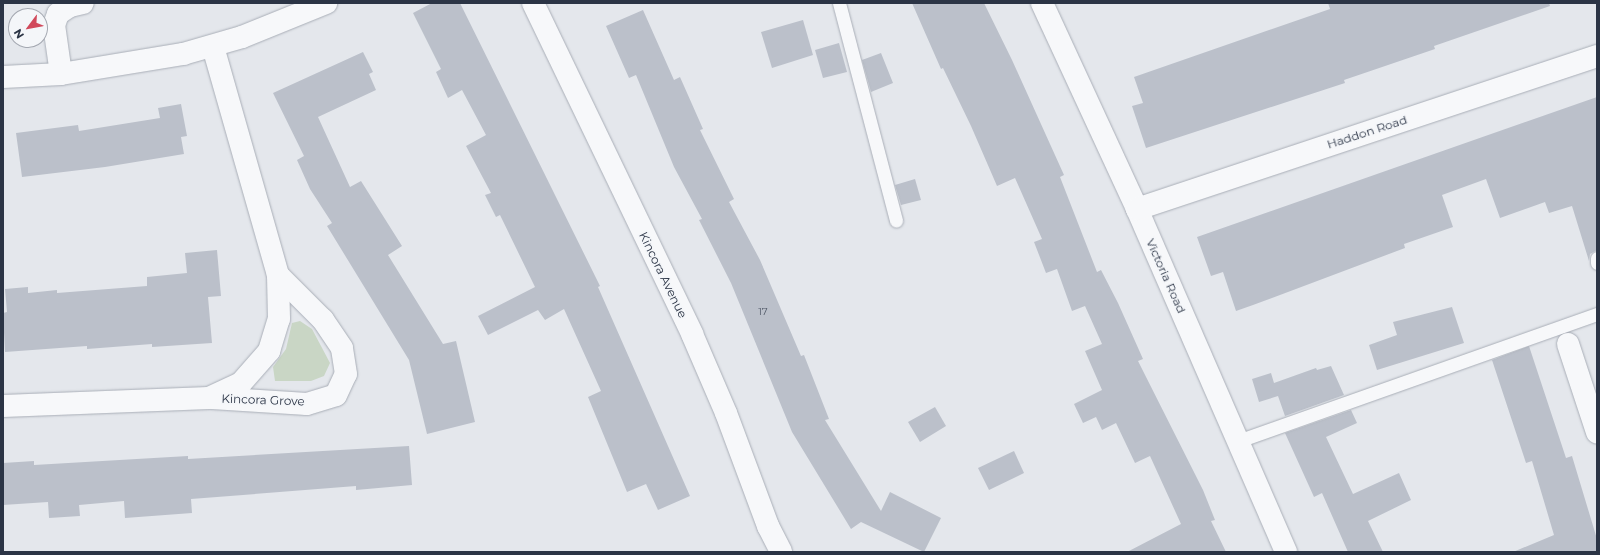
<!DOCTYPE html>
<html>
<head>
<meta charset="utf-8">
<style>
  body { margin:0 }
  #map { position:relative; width:1600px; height:555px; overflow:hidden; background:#e4e7ec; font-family:Montserrat,sans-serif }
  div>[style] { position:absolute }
  .green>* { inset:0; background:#c9d6c5 }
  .building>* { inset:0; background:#bbc0ca }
  .roads { filter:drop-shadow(0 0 1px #a9aeb7) drop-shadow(0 0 1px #a9aeb7) }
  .service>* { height:13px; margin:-6.5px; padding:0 6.5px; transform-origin:6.5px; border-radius:6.5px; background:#f7f8fa }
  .minor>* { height:22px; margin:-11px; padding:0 11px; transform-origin:11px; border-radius:11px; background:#f7f8fa }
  span { translate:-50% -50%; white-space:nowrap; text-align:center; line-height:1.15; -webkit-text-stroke:3px #f4f6f9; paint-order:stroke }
  .number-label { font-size:10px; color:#4f5766 }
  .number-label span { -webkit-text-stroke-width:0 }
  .street-label { font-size:12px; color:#2b3445 }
  .frame { position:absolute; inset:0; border:4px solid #2b3445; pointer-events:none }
  .north { position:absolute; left:8px; top:8px; width:40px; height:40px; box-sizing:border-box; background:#f4f6f9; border:1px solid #a4a8b1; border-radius:50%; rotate:238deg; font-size:11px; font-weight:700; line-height:16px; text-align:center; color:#2b3445 }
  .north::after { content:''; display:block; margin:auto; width:14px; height:18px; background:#d1495b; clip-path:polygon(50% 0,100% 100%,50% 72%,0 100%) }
</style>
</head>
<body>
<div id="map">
  <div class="green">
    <div style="clip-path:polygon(300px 321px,312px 329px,330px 363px,324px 376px,311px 381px,275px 381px,273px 367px,286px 349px,292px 323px)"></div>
  </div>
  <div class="building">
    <div style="clip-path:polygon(432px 3px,460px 3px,600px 286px,598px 287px,690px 496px,658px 510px,646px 484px,627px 492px,588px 397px,601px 391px,564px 309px,545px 320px,538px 310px,488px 335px,478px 316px,535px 287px,500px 215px,496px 217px,485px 195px,491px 193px,466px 146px,486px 135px,462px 90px,448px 98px,436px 72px,441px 69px,413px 13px)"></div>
    <div style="clip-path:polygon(912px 3px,984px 3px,1012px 60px,1064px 175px,1060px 177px,1097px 272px,1101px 270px,1118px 303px,1143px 359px,1138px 361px,1203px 490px,1215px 520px,1211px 521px,1226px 552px,1127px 552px,1181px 524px,1150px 456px,1135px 463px,1116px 423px,1102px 430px,1096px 417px,1083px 423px,1074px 404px,1102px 390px,1085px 351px,1102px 344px,1085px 306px,1072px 311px,1057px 269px,1046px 273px,1034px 242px,1042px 239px,1015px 178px,997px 186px,971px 126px,943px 68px,941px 69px)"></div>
    <div style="clip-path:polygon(1328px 3px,1549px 3px,1550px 6px,1434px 46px,1435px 49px,1344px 80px,1345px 83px,1146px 148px,1132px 106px,1143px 103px,1134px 77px,1330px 9px)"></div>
    <div style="clip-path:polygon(643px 10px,674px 80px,680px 77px,703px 129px,700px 130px,734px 199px,729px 202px,760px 260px,801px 356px,804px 355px,829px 419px,825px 420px,881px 511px,890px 492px,941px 518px,924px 552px,861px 522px,851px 529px,792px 432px,731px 283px,699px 220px,702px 219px,674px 167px,636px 75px,629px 78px,606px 26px)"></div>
    <div style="clip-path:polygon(803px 20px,813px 55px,772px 68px,761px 32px)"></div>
    <div style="clip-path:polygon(839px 43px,847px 72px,823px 78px,815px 50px)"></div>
    <div style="clip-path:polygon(363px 52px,373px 72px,369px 74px,376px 90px,318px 117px,350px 187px,361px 181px,402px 246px,388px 255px,443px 344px,456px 341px,475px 422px,427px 434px,409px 360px,327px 226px,332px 223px,310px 189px,297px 160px,304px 156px,273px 93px)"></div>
    <div style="clip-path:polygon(881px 53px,893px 83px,871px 92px,862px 60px)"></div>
    <div style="clip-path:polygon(1597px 97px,1597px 250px,1590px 254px,1589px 261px,1572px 206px,1549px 213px,1545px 202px,1500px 218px,1486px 179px,1442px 195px,1453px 227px,1404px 244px,1405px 248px,1253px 305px,1236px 311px,1223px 272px,1211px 276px,1197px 237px)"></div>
    <div style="clip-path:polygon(181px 104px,187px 136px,181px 137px,184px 154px,105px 167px,22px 177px,16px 133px,78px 125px,79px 131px,160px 118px,158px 108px)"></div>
    <div style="clip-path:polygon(915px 179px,921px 200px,901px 205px,895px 185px)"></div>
    <div style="clip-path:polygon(217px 250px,221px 296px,208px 297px,212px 343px,152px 347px,152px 344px,87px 349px,87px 346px,5px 352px,3px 313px,7px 312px,5px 289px,28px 287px,28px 293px,57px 290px,57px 293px,147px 286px,147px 277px,187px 273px,185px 253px)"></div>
    <div style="clip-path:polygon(1452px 307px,1464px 343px,1377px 370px,1369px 345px,1397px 335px,1393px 322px)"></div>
    <div style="clip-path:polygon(1529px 346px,1566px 458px,1572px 456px,1597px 539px,1597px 552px,1513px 552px,1554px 535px,1532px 461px,1526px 463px,1492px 360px)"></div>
    <div style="clip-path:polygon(1331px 366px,1344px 395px,1285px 416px,1278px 396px,1259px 402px,1252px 379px,1271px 373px,1274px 383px,1316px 368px,1317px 370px)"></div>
    <div style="clip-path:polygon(935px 407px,946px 426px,920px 442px,908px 422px)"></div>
    <div style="clip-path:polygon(1351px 410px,1357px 423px,1326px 437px,1353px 494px,1399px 473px,1411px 500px,1368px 521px,1383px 552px,1348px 552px,1322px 493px,1314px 497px,1285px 433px)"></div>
    <div style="clip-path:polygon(409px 446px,412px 485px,356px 490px,356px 486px,191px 499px,192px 513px,125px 518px,124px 501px,79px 505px,80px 516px,49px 518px,48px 502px,3px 505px,3px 463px,34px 461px,34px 465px,188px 456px,188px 459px)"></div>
    <div style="clip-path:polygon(1014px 451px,1024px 473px,989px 490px,978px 468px)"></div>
  </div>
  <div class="roads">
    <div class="service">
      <div style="left:839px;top:3px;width:225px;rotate:75.3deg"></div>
      <div style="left:1597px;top:258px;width:5px;rotate:90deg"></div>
      <div style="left:1238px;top:441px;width:381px;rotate:-19.5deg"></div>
    </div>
    <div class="minor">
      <div style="left:533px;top:3px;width:367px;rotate:64.3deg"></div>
      <div style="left:692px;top:334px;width:86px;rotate:66.7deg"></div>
      <div style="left:726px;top:413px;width:121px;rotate:69.6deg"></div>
      <div style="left:768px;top:526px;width:29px;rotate:63deg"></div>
      <div style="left:1042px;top:3px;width:227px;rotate:65.2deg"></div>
      <div style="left:1137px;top:209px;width:374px;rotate:66.5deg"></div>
      <div style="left:61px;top:74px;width:49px;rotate:-98.1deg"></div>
      <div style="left:54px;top:25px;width:12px;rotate:-70deg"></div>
      <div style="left:58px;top:14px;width:14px;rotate:-34deg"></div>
      <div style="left:70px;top:6px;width:13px;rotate:-13deg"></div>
      <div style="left:3px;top:77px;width:58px;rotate:-3deg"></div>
      <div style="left:61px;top:74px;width:124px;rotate:-9.3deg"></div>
      <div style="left:183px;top:54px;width:61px;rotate:-16.1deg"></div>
      <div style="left:242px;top:37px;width:91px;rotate:-22deg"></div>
      <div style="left:1137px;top:209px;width:485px;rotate:-18.4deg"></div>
      <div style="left:1568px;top:344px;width:93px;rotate:71.8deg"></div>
      <div style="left:212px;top:398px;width:95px;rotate:3.6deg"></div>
      <div style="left:307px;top:404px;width:30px;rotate:-17deg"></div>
      <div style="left:336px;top:395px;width:23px;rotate:-65deg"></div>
      <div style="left:346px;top:374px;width:26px;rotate:-99deg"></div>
      <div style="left:342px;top:348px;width:34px;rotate:-124deg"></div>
      <div style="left:323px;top:320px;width:64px;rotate:-135deg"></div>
      <div style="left:3px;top:406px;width:206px;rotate:-2.2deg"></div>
      <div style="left:209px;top:398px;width:35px;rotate:-25deg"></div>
      <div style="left:241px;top:383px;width:43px;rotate:-48.8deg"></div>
      <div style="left:269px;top:351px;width:34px;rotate:-73deg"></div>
      <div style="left:279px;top:319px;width:44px;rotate:-91.3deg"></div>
      <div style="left:278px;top:275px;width:237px;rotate:-105.9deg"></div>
    </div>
  </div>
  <div class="number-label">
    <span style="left:763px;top:312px">17</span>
  </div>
  <div class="street-label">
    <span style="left:1367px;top:132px;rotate:-18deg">Haddon Road</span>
    <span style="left:663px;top:275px;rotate:64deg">Kincora Avenue</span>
    <span style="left:1166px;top:276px;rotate:66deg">Victoria Road</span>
    <span style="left:263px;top:400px;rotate:2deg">Kincora Grove</span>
  </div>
  <div class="frame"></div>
  <div class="north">N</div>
</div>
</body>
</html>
